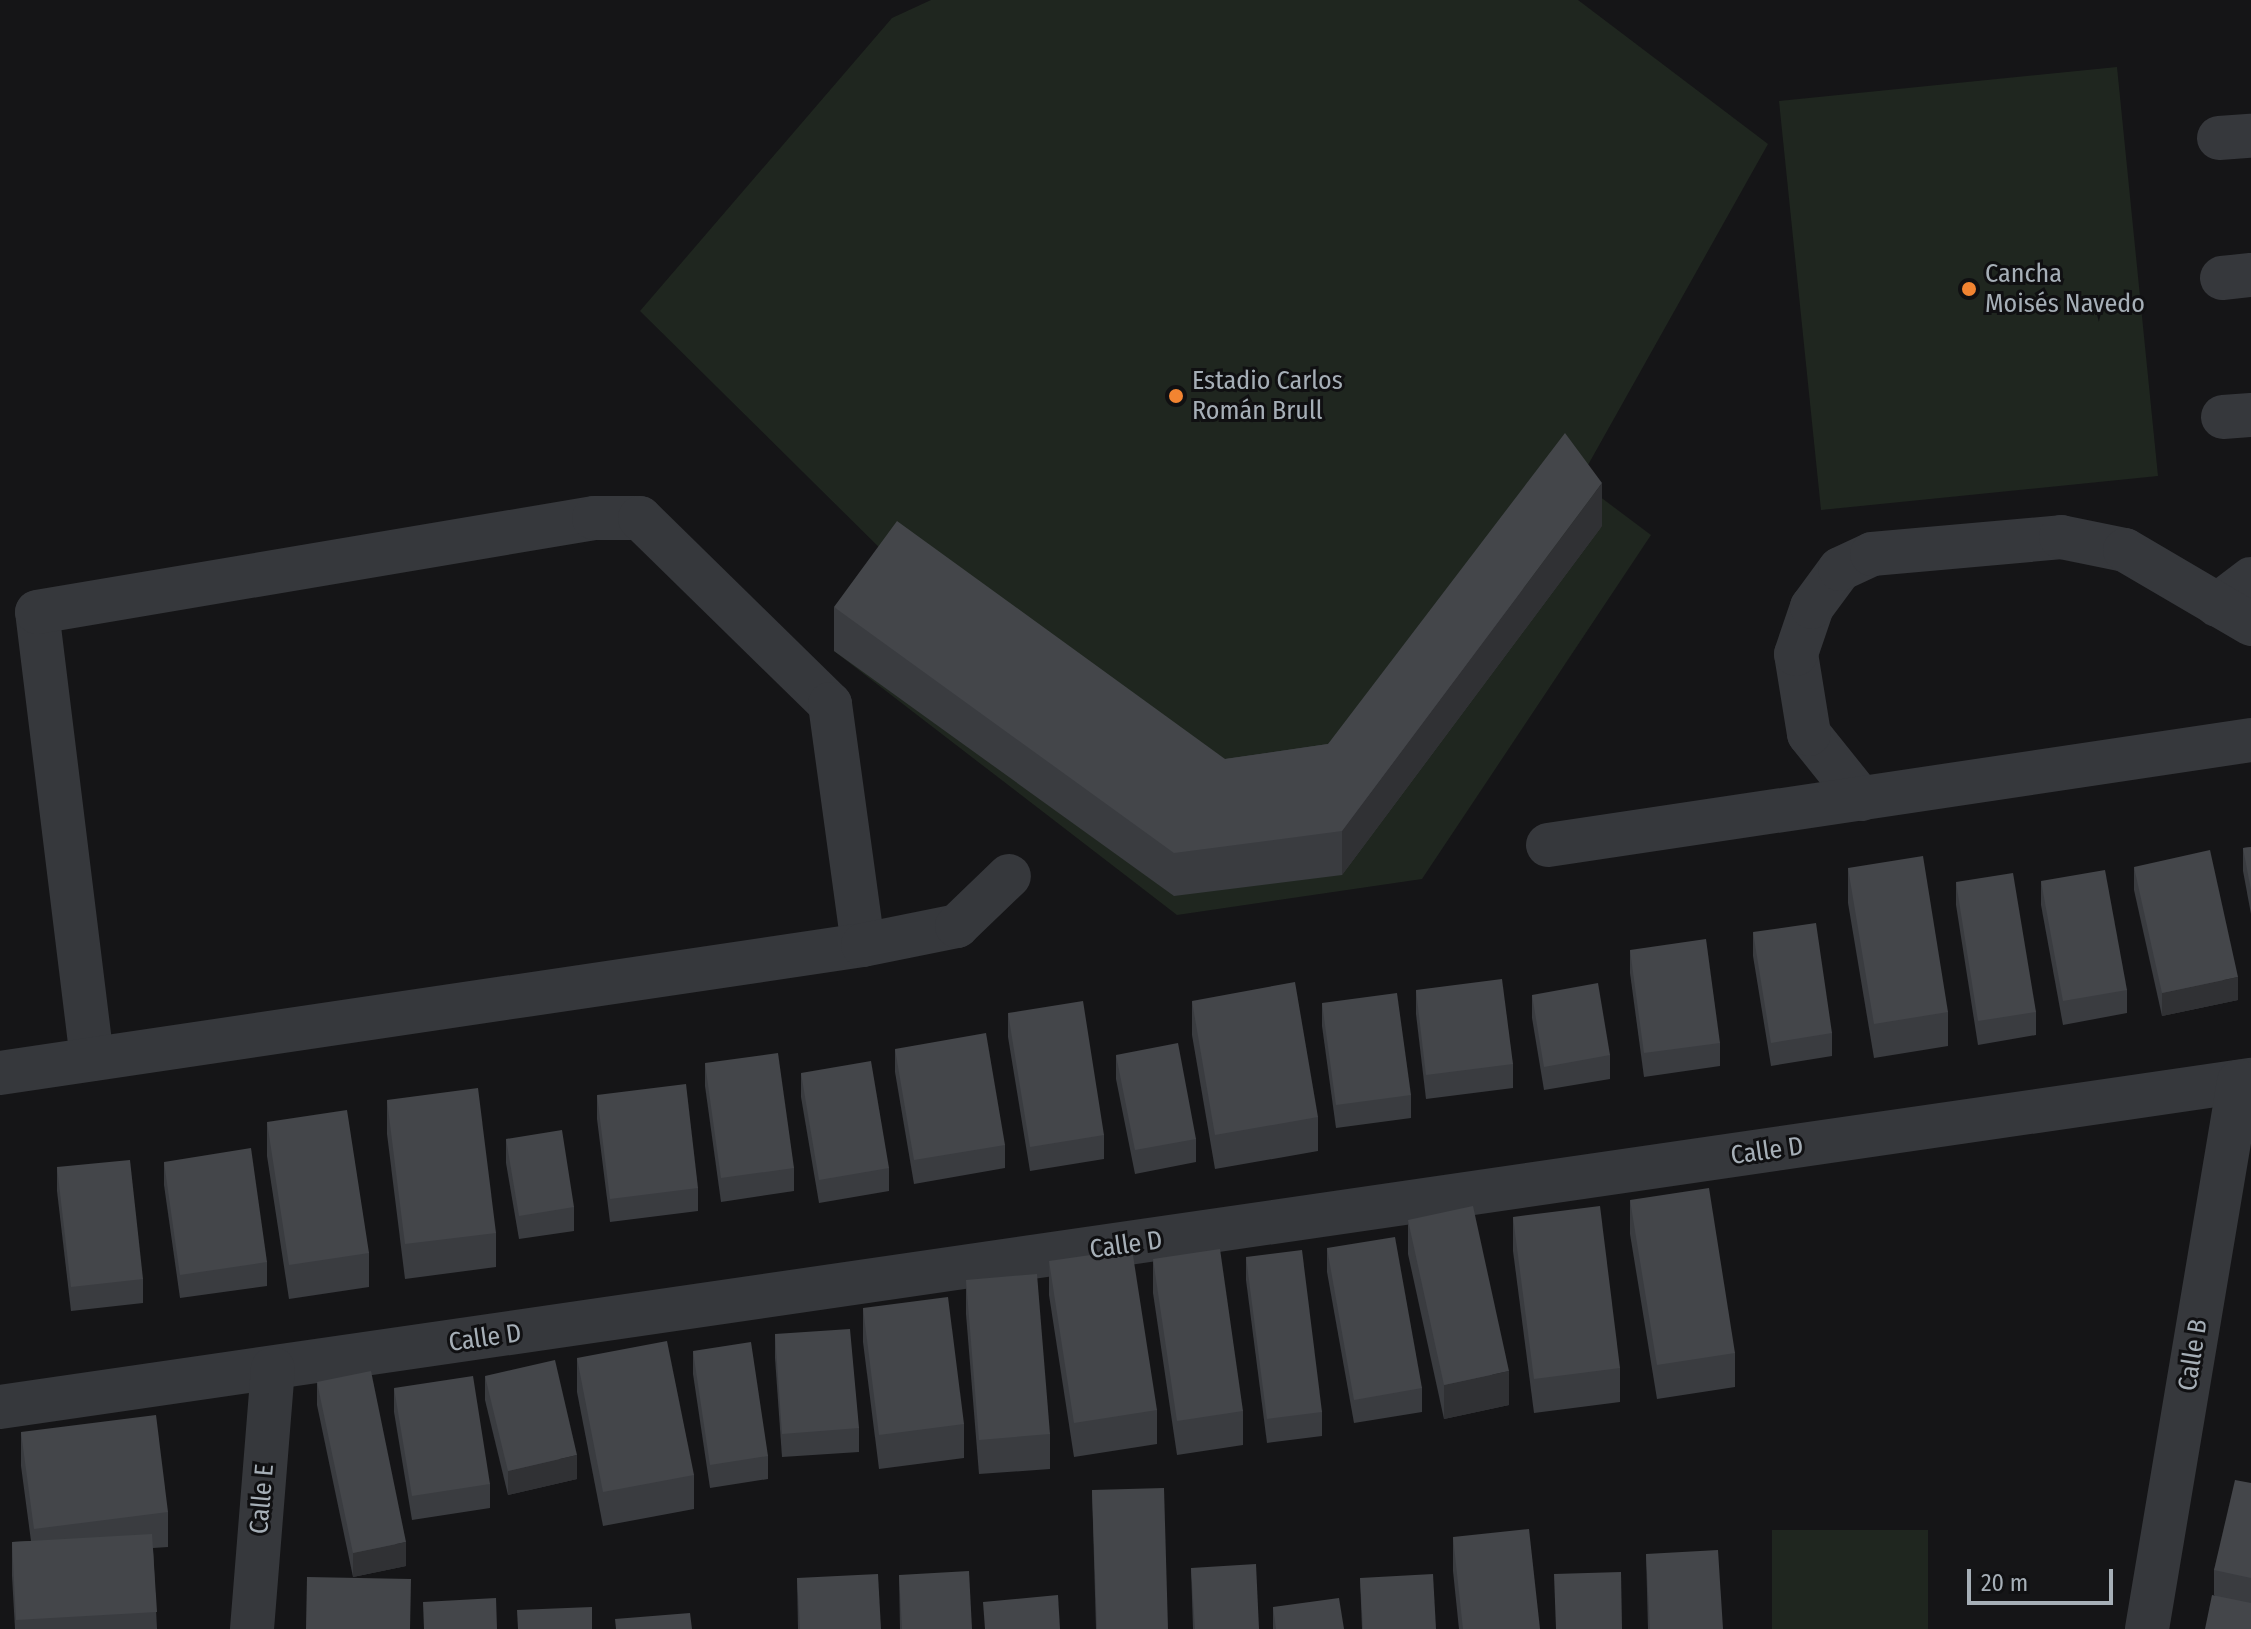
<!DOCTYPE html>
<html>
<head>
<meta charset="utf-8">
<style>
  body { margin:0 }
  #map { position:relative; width:2251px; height:1629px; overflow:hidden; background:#151517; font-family:"Fira Sans Condensed",sans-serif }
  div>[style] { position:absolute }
  .green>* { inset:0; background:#1f261f }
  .minor>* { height:44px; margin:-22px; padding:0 22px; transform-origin:22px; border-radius:22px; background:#36383c }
  .wall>* { inset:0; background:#3a3c40 }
  .shaded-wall>* { inset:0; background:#303134 }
  .building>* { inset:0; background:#44464a }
  .dots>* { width:22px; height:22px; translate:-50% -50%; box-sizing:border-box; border:4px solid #101012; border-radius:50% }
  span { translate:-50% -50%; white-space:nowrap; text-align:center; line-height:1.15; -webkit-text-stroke:6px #101012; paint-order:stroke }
  .poi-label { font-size:26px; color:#a6afb7 }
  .left { translate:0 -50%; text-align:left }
  .street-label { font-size:26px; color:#a6afb7 }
  .scale { position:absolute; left:1967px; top:1569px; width:146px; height:36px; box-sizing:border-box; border:4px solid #a6afb7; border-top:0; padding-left:10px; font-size:24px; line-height:28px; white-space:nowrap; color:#a6afb7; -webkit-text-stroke:6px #101012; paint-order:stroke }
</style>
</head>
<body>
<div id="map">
  <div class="green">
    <div style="clip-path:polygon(931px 0,1578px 0,1768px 144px,1579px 481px,1651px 535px,1422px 879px,1177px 915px,834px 651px,897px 565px,640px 311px,892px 18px)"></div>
    <div style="clip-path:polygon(2117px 67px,2158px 476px,1821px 510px,1779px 101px)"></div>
    <div style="clip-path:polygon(1772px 1530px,1928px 1530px,1928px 1629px,1772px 1629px)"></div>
  </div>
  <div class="minor">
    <div style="left:2219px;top:138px;width:32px;rotate:-4deg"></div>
    <div style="left:2222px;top:278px;width:29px;rotate:-6deg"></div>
    <div style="left:2223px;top:417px;width:28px;rotate:-4deg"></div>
    <div style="left:2217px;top:605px;width:43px;rotate:-37.4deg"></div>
    <div style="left:1861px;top:799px;width:83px;rotate:-128.7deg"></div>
    <div style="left:1809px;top:734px;width:81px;rotate:-99.2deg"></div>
    <div style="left:1796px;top:654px;width:50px;rotate:-71.2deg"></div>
    <div style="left:1812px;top:607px;width:47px;rotate:-53.6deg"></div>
    <div style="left:1840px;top:569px;width:35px;rotate:-25deg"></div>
    <div style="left:1872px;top:554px;width:190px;rotate:-5.1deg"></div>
    <div style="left:2061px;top:537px;width:65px;rotate:11.5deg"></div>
    <div style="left:2125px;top:550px;width:146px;rotate:30.4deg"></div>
    <div style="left:1548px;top:845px;width:711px;rotate:-8.49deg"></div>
    <div style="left:92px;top:1059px;width:450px;rotate:-97deg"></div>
    <div style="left:37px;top:612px;width:565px;rotate:-9.58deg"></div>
    <div style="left:594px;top:518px;width:46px"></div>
    <div style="left:640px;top:518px;width:266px;rotate:44.4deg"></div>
    <div style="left:830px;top:704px;width:243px;rotate:82.2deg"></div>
    <div style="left:0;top:1073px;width:872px;rotate:-8.44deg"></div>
    <div style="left:863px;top:945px;width:96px;rotate:-11.4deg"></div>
    <div style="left:957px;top:926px;width:72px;rotate:-43.9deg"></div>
    <div style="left:0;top:1407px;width:2275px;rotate:-8.27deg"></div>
    <div style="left:252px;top:1629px;width:261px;rotate:-85.4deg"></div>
    <div style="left:2147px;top:1629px;width:555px;rotate:-80.45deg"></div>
  </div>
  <div class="wall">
    <div style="clip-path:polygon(1602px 526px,1342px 875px,1174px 896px,834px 651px,834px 607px,1225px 759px,1328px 744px)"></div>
    <div style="clip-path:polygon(2251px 847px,2251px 914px,2243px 871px,2243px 848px)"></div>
    <div style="clip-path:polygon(2134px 867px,2238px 1000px,2162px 1016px,2134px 890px)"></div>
    <div style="clip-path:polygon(1848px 868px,1948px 1012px,1948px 1046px,1874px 1058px,1848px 903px)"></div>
    <div style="clip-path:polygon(2041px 881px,2127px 990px,2127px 1013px,2063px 1025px,2041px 905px)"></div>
    <div style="clip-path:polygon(1956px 882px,2036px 1012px,2036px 1035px,1978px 1045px,1956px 905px)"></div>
    <div style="clip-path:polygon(1753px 932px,1832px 1033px,1832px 1056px,1771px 1066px,1753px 956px)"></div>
    <div style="clip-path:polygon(1630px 950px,1720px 1043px,1720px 1066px,1644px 1077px,1630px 973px)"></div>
    <div style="clip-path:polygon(1416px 990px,1513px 1064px,1513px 1088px,1426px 1099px,1416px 1014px)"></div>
    <div style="clip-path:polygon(1532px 995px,1610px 1055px,1610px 1079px,1544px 1090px,1532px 1018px)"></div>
    <div style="clip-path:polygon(1192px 1001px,1318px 1117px,1318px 1151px,1215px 1169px,1192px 1035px)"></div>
    <div style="clip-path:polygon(1322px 1003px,1411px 1095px,1411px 1118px,1336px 1128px,1322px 1026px)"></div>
    <div style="clip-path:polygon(1008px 1013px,1104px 1135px,1104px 1159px,1030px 1171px,1008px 1037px)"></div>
    <div style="clip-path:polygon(895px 1049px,1005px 1145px,1005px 1168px,914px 1184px,895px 1072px)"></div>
    <div style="clip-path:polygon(1116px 1055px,1196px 1139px,1196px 1162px,1135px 1174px,1116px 1079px)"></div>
    <div style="clip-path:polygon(705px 1063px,794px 1168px,794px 1191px,721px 1202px,705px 1086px)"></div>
    <div style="clip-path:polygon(801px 1073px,889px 1168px,889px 1191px,819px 1203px,801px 1097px)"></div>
    <div style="clip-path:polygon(597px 1095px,698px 1188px,698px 1211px,610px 1222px,597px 1119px)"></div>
    <div style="clip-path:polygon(387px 1100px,496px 1233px,496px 1267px,405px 1279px,387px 1134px)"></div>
    <div style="clip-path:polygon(267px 1122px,369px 1253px,369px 1287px,289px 1299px,267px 1156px)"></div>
    <div style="clip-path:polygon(506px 1139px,574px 1207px,574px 1231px,519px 1239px,506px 1163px)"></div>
    <div style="clip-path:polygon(164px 1162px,267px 1262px,267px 1286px,180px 1298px,164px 1185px)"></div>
    <div style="clip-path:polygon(57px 1167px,143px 1279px,143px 1303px,71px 1311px,57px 1191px)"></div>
    <div style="clip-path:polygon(1630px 1200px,1735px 1353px,1735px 1387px,1657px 1399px,1630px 1234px)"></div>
    <div style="clip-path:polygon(1513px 1217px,1620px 1368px,1620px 1402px,1534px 1413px,1513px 1251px)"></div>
    <div style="clip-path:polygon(1408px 1220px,1509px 1405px,1444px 1419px,1408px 1254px)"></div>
    <div style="clip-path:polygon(1327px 1248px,1422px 1388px,1422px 1412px,1354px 1423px,1327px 1272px)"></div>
    <div style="clip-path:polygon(1246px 1257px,1322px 1412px,1322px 1436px,1267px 1443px,1246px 1280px)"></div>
    <div style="clip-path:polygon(1153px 1259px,1243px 1411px,1243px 1445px,1177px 1455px,1153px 1293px)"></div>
    <div style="clip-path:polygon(1049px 1261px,1157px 1410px,1157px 1444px,1074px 1457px,1049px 1295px)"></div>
    <div style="clip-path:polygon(966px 1280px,1050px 1434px,1050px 1469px,979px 1474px,966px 1314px)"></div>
    <div style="clip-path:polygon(863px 1308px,964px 1424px,964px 1458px,879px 1469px,863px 1342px)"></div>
    <div style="clip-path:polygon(775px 1334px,859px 1428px,859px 1452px,782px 1457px,775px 1358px)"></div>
    <div style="clip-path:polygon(693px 1351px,768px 1456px,768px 1479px,710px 1488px,693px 1374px)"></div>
    <div style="clip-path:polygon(577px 1358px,694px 1475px,694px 1509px,603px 1526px,577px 1392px)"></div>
    <div style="clip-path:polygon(485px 1376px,577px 1479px,508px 1495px,485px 1400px)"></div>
    <div style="clip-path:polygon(317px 1382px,406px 1566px,353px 1577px,317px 1405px)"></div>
    <div style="clip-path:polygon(394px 1388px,490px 1484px,490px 1508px,412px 1520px,394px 1412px)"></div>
    <div style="clip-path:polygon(21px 1432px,168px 1512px,168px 1547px,153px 1548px,157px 1629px,15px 1629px,12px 1576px,12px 1542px,31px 1541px,21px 1466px)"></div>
    <div style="clip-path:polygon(2251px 1483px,2251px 1629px,2214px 1595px,2214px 1570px)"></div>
    <div style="clip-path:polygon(1092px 1490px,1168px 1629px,1096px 1629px)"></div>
    <div style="clip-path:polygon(1453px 1537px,1540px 1629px,1459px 1629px,1453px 1571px)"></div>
    <div style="clip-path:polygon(1646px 1554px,1723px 1629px,1648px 1629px)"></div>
    <div style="clip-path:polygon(1191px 1568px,1259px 1629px,1193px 1629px)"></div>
    <div style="clip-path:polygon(899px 1575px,972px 1629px,900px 1629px)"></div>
    <div style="clip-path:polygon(797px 1578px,881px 1629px,798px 1629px)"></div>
    <div style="clip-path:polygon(1360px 1578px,1436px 1629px,1362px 1629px)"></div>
    <div style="clip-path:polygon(1273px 1607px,1344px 1629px,1273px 1629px)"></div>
  </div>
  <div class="shaded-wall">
    <div style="clip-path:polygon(1602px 483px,1602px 526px,1342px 875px,1342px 831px)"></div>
    <div style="clip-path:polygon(2238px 977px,2238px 1000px,2162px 1016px,2162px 993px)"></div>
    <div style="clip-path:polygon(1509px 1371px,1509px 1405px,1444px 1419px,1444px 1385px)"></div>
    <div style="clip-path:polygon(577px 1455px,577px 1479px,508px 1495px,508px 1471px)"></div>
    <div style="clip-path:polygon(406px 1542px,406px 1566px,353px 1577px,353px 1553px)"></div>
  </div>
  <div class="building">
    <div style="clip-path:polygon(1565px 433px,1602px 483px,1342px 831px,1174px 853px,834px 607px,897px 521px,1225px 759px,1328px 744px)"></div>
    <div style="clip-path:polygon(2251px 847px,2251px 890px,2243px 848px)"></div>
    <div style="clip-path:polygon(2210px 850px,2238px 977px,2162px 993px,2134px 867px)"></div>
    <div style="clip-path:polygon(1923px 856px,1948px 1012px,1874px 1024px,1848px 868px)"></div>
    <div style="clip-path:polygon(2105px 870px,2127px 990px,2063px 1001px,2041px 881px)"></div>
    <div style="clip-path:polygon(2013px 873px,2036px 1012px,1978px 1021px,1956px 882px)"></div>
    <div style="clip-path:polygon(1816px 923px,1832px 1033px,1771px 1043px,1753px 932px)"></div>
    <div style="clip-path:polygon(1706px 939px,1720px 1043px,1644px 1053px,1630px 950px)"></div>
    <div style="clip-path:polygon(1502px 979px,1513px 1064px,1426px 1075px,1416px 990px)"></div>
    <div style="clip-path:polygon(1295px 982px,1318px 1117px,1215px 1135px,1192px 1001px)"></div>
    <div style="clip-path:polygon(1598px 983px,1610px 1055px,1544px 1067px,1532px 995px)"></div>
    <div style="clip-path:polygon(1397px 993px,1411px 1095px,1336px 1105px,1322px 1003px)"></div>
    <div style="clip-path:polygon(1083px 1001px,1104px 1135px,1030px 1147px,1008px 1013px)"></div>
    <div style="clip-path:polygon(986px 1033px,1005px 1145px,914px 1160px,895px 1049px)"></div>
    <div style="clip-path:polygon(1178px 1043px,1196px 1139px,1135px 1150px,1116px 1055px)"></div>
    <div style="clip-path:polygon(778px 1053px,794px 1168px,721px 1178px,705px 1063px)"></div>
    <div style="clip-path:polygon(871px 1061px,889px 1168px,819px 1180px,801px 1073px)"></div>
    <div style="clip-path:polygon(686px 1084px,698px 1188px,610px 1199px,597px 1095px)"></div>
    <div style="clip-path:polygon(478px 1088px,496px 1233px,405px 1244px,387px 1100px)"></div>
    <div style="clip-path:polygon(347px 1110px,369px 1253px,289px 1265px,267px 1122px)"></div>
    <div style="clip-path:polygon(562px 1130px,574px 1207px,519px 1216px,506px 1139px)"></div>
    <div style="clip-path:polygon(251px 1148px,267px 1262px,180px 1275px,164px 1162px)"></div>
    <div style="clip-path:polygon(130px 1160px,143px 1279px,71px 1287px,57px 1167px)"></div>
    <div style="clip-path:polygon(1709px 1188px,1735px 1353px,1657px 1365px,1630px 1200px)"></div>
    <div style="clip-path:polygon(1473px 1206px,1509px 1371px,1444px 1385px,1408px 1220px)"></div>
    <div style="clip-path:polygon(1600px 1206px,1620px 1368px,1534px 1379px,1513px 1217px)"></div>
    <div style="clip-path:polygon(1395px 1237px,1422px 1388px,1354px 1400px,1327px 1248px)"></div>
    <div style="clip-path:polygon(1132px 1249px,1157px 1410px,1074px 1423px,1049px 1261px)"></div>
    <div style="clip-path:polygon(1220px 1249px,1243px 1411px,1177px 1421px,1153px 1259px)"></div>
    <div style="clip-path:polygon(1302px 1250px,1322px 1412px,1267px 1419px,1246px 1257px)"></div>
    <div style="clip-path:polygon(1037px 1274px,1050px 1434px,979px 1440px,966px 1280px)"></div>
    <div style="clip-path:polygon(948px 1297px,964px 1424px,879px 1435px,863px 1308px)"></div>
    <div style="clip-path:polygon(850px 1329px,859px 1428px,782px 1434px,775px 1334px)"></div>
    <div style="clip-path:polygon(667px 1341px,694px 1475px,603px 1492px,577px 1358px)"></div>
    <div style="clip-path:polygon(751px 1342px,768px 1456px,710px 1465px,693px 1351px)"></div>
    <div style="clip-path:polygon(555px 1360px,577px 1455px,508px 1471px,485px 1376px)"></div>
    <div style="clip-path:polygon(371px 1371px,406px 1542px,353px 1553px,317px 1382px)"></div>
    <div style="clip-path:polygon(473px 1376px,490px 1484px,412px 1496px,394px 1388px)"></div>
    <div style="clip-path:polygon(156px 1415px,168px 1512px,34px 1529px,21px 1432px)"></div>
    <div style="clip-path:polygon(2235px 1480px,2251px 1483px,2251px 1578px,2214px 1570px)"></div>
    <div style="clip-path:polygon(1164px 1488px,1168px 1629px,1097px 1629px,1092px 1490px)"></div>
    <div style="clip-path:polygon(1529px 1529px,1540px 1629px,1463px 1629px,1453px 1537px)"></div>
    <div style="clip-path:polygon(152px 1534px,157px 1612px,16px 1620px,12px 1542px)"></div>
    <div style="clip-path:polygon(1718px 1550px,1723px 1629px,1650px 1629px,1646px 1554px)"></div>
    <div style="clip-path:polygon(1256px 1564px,1259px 1629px,1195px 1629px,1191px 1568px)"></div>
    <div style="clip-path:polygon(969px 1571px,972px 1629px,902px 1629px,899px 1575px)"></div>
    <div style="clip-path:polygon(1621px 1572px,1622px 1629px,1556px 1629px,1554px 1574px)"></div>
    <div style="clip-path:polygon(878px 1574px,881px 1629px,800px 1629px,797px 1578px)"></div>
    <div style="clip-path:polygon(1433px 1574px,1436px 1629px,1363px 1629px,1360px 1578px)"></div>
    <div style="clip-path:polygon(307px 1577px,411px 1579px,410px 1629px,306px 1629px)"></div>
    <div style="clip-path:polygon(1058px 1595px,1060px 1629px,985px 1629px,983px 1602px)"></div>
    <div style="clip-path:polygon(2212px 1595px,2251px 1603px,2251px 1629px,2205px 1629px)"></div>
    <div style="clip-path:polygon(496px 1598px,497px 1629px,424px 1629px,423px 1602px)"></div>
    <div style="clip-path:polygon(1339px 1598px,1344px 1629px,1276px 1629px,1273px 1607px)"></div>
    <div style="clip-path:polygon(592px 1607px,592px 1629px,518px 1629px,517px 1610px)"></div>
    <div style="clip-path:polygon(690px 1613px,692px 1629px,616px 1629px,615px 1619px)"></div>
  </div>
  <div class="dots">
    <div style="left:1969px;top:289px;background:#f28431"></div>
    <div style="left:1176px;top:396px;background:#f28431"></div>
  </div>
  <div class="poi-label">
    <span class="left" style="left:1985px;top:289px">Cancha<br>Moisés Navedo</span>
    <span class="left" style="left:1192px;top:396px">Estadio Carlos<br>Román Brull</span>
  </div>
  <div class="street-label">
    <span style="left:1767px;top:1151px;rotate:-8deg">Calle D</span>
    <span style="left:1126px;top:1245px;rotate:-8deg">Calle D</span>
    <span style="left:485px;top:1338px;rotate:-8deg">Calle D</span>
    <span style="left:2193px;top:1355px;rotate:-81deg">Calle B</span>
    <span style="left:262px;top:1499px;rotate:-85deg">Calle E</span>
  </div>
  <div class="scale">20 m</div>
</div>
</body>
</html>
